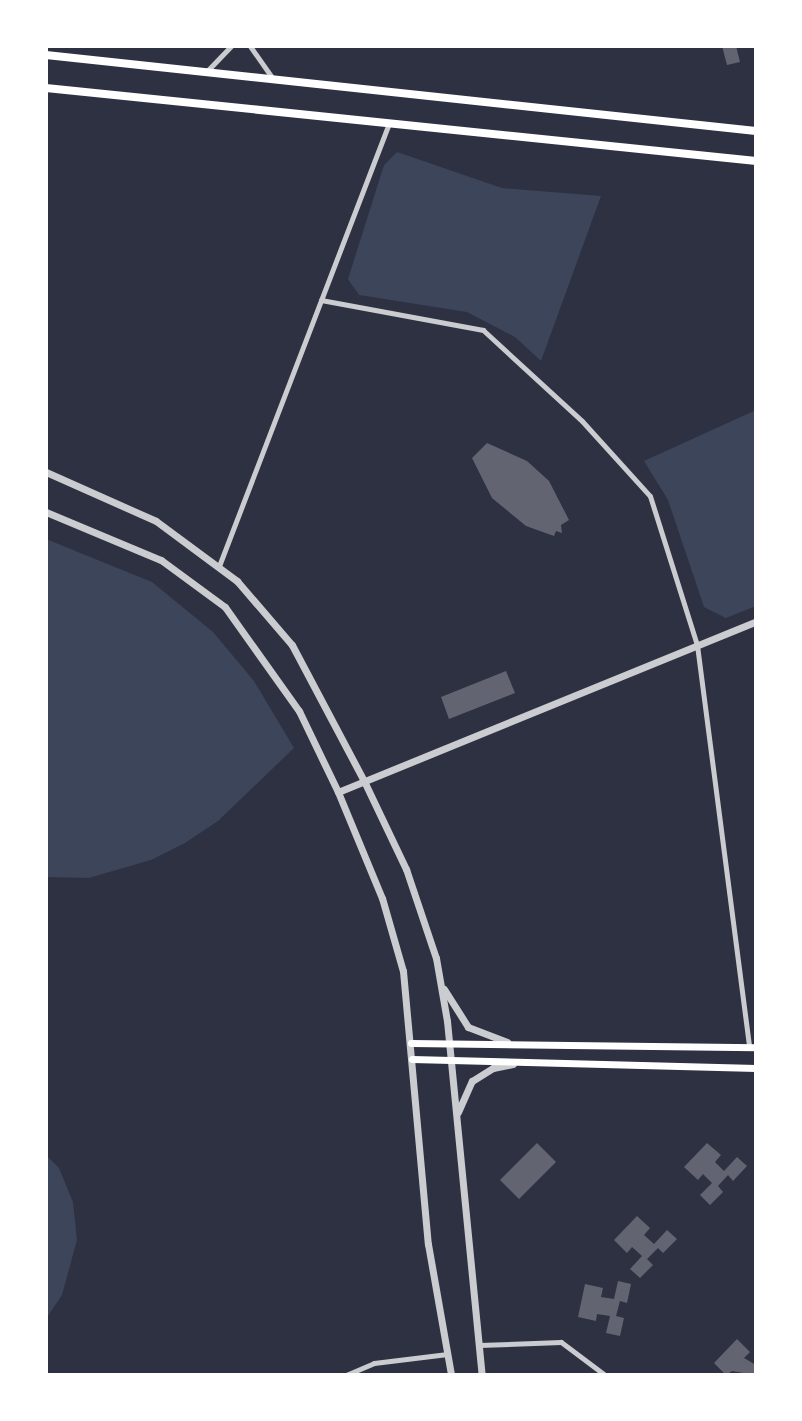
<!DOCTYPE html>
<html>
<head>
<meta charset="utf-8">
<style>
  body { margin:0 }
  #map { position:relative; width:802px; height:1421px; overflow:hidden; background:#2d3142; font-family:Poppins,sans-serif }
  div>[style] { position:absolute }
  .green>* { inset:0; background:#3c4559 }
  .building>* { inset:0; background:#626471 }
  .minor>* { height:5px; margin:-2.5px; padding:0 2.5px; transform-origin:2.5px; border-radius:2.5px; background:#caccd0 }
  .tertiary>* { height:7px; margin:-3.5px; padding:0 3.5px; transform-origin:3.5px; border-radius:3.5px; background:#caccd0 }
  .secondary>* { height:7px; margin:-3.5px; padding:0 3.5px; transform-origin:3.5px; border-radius:3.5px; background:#fff }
  .primary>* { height:8px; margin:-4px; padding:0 4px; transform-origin:4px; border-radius:4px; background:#fff }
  span { translate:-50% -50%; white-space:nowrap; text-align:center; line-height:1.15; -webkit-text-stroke:6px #fff; paint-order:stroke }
  .frame { position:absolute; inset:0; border:48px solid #fff; pointer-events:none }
</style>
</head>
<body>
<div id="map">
  <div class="green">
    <div style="clip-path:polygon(397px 152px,502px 188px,601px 196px,541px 361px,515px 337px,467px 312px,359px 295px,348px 279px,384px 165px)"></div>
    <div style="clip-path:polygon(756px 410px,756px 606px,726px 618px,704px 607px,668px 500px,644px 461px)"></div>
    <div style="clip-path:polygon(46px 539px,152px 582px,213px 632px,254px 681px,294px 748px,218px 821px,185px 843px,151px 860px,89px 878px,46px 877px)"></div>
    <div style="clip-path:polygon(46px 1155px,59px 1168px,73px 1202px,77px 1240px,62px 1295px,46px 1319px)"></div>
  </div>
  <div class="building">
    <div style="clip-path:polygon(722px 46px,736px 46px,740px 62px,727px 65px)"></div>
    <div style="clip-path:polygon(487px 443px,527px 461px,549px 481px,569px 520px,561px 525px,562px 533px,556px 531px,554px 536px,526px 526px,492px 498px,472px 458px)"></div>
    <div style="clip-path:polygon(506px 671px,515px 693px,449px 719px,441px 697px)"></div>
    <div style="clip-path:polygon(537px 1143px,556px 1162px,519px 1199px,500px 1180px)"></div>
    <div style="clip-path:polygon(707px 1143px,721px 1155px,715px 1162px,724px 1171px,737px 1157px,747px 1166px,733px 1181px,728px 1175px,718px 1186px,723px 1192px,710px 1205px,700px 1195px,712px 1183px,703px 1174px,698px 1180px,684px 1167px)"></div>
    <div style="clip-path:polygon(637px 1216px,650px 1228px,644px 1235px,654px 1244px,667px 1230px,677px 1239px,663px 1253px,658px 1248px,647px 1259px,653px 1265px,640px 1278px,630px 1269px,642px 1256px,632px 1247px,627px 1253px,614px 1240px)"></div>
    <div style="clip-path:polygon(618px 1281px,631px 1284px,627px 1303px,620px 1301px,616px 1316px,624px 1318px,620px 1336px,606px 1333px,610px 1316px,597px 1314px,596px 1321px,578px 1317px,585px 1284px,603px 1288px,601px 1297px,614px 1299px)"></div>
    <div style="clip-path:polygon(737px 1339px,750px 1352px,744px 1358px,756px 1365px,755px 1375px,732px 1371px,726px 1375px,714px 1363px)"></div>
  </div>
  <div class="minor">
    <div style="left:250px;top:46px;width:39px;rotate:55deg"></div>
    <div style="left:207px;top:71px;width:35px;rotate:-46deg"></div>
    <div style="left:321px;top:300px;width:165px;rotate:10.5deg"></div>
    <div style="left:483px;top:330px;width:134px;rotate:42.6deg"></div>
    <div style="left:582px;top:421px;width:101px;rotate:47.8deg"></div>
    <div style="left:650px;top:496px;width:156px;rotate:72.5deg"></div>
    <div style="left:697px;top:645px;width:405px;rotate:82.6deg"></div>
    <div style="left:219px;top:566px;width:474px;rotate:-69deg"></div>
    <div style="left:479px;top:1345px;width:82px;rotate:-2.1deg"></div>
    <div style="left:561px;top:1342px;width:55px;rotate:36.9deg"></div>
    <div style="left:346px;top:1375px;width:30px;rotate:-23deg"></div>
    <div style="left:374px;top:1363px;width:74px;rotate:-7deg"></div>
  </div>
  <div class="tertiary">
    <div style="left:46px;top:472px;width:120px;rotate:24deg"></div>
    <div style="left:156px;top:521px;width:101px;rotate:36.5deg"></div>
    <div style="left:237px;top:581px;width:84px;rotate:49.3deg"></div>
    <div style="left:292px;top:645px;width:154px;rotate:62.1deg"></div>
    <div style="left:364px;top:781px;width:98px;rotate:64.5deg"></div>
    <div style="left:406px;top:869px;width:94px;rotate:71.4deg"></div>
    <div style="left:436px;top:958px;width:64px;rotate:80.1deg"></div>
    <div style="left:447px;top:1021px;width:356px;rotate:84.4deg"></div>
    <div style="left:46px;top:512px;width:125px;rotate:22.7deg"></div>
    <div style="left:161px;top:560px;width:79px;rotate:36.3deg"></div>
    <div style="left:225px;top:607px;width:128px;rotate:54.6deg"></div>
    <div style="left:299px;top:711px;width:90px;rotate:64.3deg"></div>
    <div style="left:338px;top:792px;width:115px;rotate:67.5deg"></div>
    <div style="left:382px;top:898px;width:76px;rotate:74deg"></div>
    <div style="left:403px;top:971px;width:274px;rotate:84.8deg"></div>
    <div style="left:428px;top:1244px;width:133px;rotate:80deg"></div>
    <div style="left:338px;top:792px;width:452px;rotate:-22.2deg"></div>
    <div style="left:444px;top:989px;width:45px;rotate:57.7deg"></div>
    <div style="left:468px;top:1027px;width:42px;rotate:21deg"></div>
    <div style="left:458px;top:1112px;width:34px;rotate:-66deg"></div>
    <div style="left:472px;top:1081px;width:25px;rotate:-32deg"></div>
    <div style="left:493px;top:1068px;width:20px;rotate:-11deg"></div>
  </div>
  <div class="secondary">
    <div style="left:411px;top:1043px;width:345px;rotate:0.7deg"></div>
    <div style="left:412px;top:1059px;width:344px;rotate:1.5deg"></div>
  </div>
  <div class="primary">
    <div style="left:46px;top:55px;width:714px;rotate:6.11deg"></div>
    <div style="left:46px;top:88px;width:714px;rotate:5.87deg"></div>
  </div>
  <div class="frame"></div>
</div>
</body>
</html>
